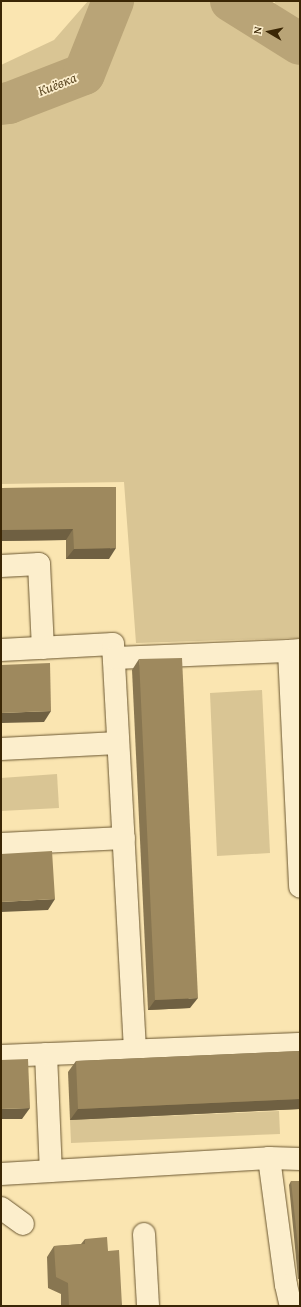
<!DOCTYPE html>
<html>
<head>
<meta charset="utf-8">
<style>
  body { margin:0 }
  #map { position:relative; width:301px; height:1307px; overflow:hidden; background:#fae5b1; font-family:"Gentium Book Plus",serif }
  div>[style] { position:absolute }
  .green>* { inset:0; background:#d9c594 }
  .river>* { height:42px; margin:-21px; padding:0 21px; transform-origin:21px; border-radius:21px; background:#b9a477 }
  .roads { filter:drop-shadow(0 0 1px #6a5630) drop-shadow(0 0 1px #6a5630) }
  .minor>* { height:22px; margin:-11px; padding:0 11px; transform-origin:11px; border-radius:11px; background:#fceecc }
  .wall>* { inset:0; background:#887651 }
  .shaded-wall>* { inset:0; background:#6f6042 }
  .building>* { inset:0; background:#9e895e }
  span { translate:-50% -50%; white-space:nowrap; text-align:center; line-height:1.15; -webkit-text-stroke:3.5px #fceecc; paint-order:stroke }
  .water-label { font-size:14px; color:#604c27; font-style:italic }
  .frame { position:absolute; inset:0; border:2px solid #3a2605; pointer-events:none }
  .north { position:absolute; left:249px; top:12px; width:40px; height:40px; -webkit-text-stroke:3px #fceecc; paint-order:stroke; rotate:279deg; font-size:11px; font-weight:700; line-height:16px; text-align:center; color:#3a2605 }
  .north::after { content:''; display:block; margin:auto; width:14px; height:18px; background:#3a2605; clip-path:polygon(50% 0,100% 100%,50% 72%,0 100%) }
</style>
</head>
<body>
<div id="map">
  <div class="green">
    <div style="clip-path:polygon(88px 1px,222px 1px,262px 20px,276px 1px,300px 1px,300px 638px,136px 643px,124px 482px,1px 484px,1px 65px,54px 40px)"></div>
    <div style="clip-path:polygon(262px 690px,270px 853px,217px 856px,210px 693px)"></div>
    <div style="clip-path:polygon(57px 774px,59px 808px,1px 811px,1px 778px)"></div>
    <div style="clip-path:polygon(279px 1111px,280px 1134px,71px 1143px,70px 1120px)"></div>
  </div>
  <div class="river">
    <div style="left:231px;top:1px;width:81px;rotate:31.9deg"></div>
    <div style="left:1px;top:104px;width:8px;rotate:-7deg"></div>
    <div style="left:9px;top:103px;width:80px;rotate:-21.1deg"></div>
    <div style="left:84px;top:74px;width:79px;rotate:-68.3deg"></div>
  </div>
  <div class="roads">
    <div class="minor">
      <div style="left:1px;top:566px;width:38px;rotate:-3deg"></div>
      <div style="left:39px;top:564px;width:84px;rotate:87.3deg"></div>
      <div style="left:1px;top:650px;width:112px;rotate:-3.1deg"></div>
      <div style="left:113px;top:644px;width:408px;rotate:86.9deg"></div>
      <div style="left:300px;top:650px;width:11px;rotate:175deg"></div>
      <div style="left:289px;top:651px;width:236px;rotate:87.3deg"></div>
      <div style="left:114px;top:658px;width:175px;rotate:-2.3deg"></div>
      <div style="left:1px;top:749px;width:117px;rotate:-2.9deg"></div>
      <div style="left:1px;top:844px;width:123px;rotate:-2.8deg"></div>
      <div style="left:46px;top:1054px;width:117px;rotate:87.6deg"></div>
      <div style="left:1px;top:1056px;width:299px;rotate:-2.3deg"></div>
      <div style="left:269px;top:1158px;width:128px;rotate:82.4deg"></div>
      <div style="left:286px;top:1285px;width:22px;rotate:77deg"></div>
      <div style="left:1px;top:1174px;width:268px;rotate:-3.4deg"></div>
      <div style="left:269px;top:1158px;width:31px;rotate:2deg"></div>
      <div style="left:1px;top:1208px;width:27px;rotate:36deg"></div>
      <div style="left:144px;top:1234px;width:72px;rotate:86.8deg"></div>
    </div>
  </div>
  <div class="wall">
    <div style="clip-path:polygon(116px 487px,109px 559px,66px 559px,66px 540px,1px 541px,1px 488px)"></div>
    <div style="clip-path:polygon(139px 659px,190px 1008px,148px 1010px,132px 670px)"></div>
    <div style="clip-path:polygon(300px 1051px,300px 1109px,70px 1120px,68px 1072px,76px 1061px)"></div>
    <div style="clip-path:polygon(291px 1181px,300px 1181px,300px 1279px,298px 1279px,289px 1185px)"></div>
    <div style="clip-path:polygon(85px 1239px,108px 1251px,122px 1306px,61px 1306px,61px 1294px,48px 1288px,47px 1257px,54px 1246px,81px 1244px)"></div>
  </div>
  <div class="shaded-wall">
    <div style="clip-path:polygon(73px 529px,66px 540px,1px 541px,1px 530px)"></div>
    <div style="clip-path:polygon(116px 548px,109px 559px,66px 559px,74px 549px)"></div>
    <div style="clip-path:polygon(51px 711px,44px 722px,1px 723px,1px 713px)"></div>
    <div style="clip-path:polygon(55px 899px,48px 910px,1px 912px,1px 902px)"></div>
    <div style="clip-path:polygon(198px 998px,190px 1008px,148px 1010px,155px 1000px)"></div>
    <div style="clip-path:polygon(300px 1099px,300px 1109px,70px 1120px,78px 1109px)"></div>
    <div style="clip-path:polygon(30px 1108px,22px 1119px,1px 1119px,1px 1109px)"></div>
  </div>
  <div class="building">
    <div style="clip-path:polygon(116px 487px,116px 548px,74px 549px,73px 529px,1px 530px,1px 488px)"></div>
    <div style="clip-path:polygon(182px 658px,198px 998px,155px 1000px,139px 659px)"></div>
    <div style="clip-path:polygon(50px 663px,51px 711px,1px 713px,1px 665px)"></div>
    <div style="clip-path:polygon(52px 851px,55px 899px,1px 902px,1px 854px)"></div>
    <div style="clip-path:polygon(300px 1051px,300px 1099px,78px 1109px,76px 1061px)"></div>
    <div style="clip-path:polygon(28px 1059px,30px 1108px,1px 1109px,1px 1060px)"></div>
    <div style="clip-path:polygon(291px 1181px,300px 1181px,300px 1265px)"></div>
    <div style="clip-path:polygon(107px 1237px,108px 1251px,119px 1250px,122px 1306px,69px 1306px,68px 1283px,56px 1277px,54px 1246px,85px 1244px,85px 1239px)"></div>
  </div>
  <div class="water-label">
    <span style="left:57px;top:84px;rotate:-22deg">Киёвка</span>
  </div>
  <div class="frame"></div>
  <div class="north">N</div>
</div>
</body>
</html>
